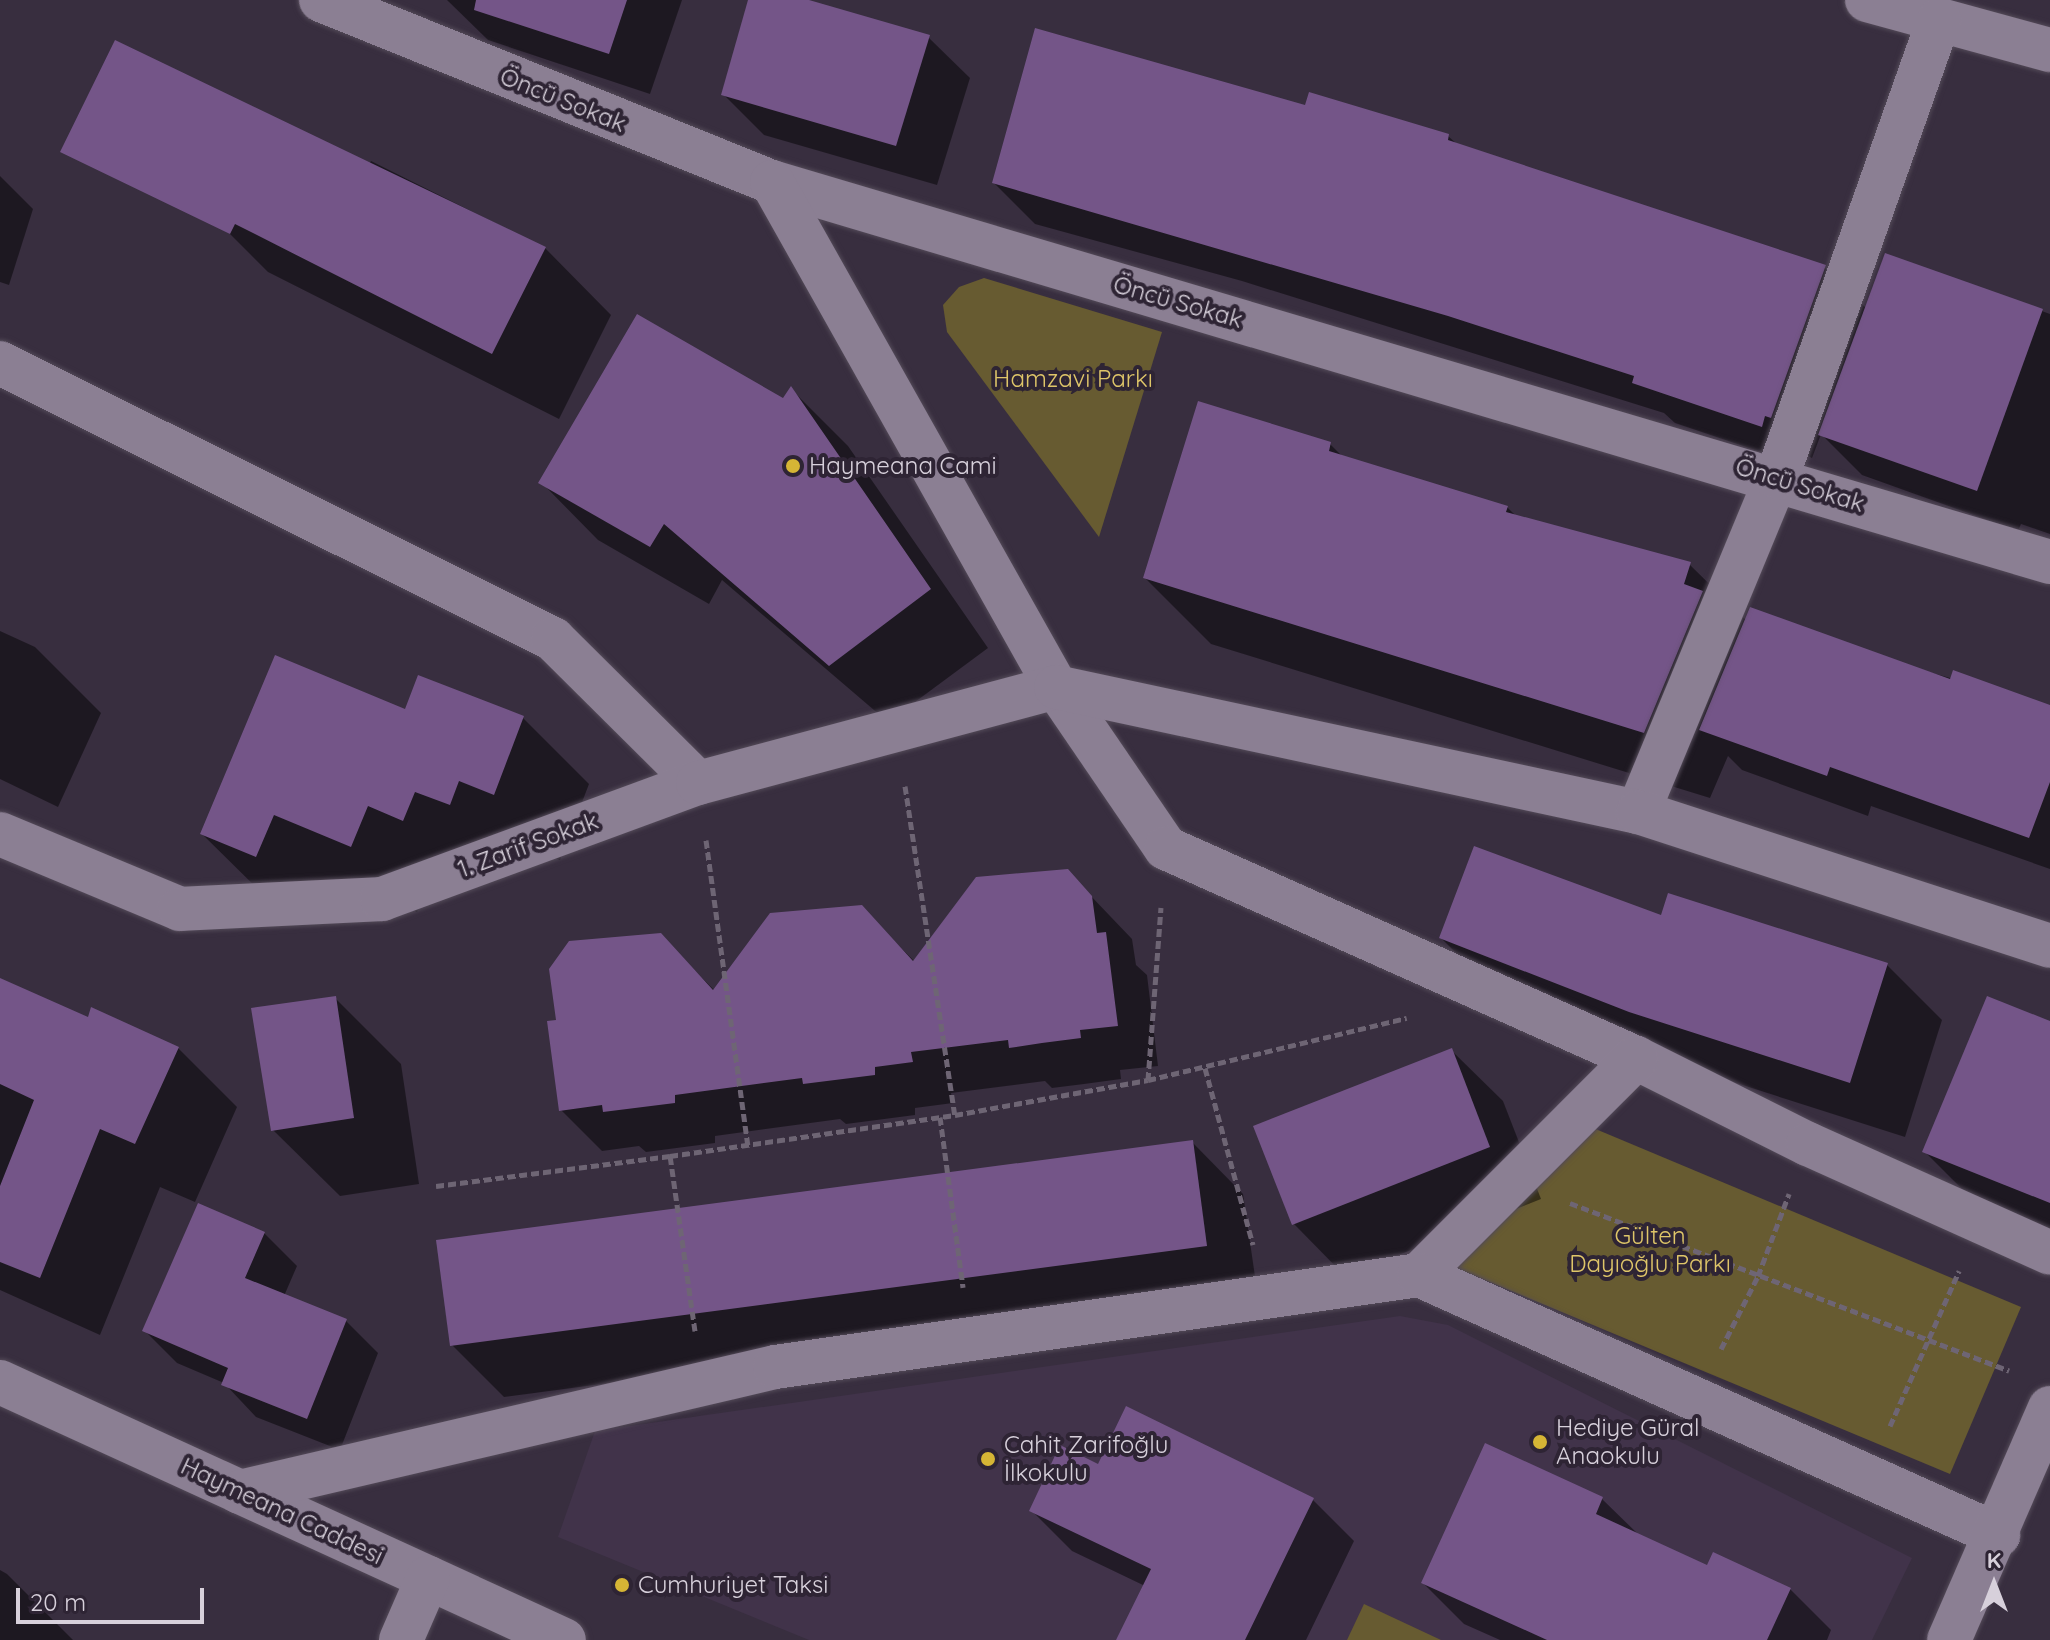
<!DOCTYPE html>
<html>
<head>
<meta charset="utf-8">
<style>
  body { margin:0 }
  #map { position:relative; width:2050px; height:1640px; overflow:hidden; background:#382e3f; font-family:Quicksand,sans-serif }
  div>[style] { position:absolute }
  .built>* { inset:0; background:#41334a }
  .green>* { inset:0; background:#675b31 }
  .shadow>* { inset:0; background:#0007 }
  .building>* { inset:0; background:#745588 }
  .path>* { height:5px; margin-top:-2.5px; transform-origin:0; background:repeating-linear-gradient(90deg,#6e6574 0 8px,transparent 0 12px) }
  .roads { filter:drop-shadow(0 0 2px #534a58) drop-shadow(0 0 2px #534a58) }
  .minor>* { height:44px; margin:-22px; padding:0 22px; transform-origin:22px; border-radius:22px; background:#8b7f93 }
  .dots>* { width:22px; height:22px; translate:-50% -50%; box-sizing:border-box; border:4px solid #2e2434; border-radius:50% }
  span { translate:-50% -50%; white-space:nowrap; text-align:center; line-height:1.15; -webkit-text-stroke:8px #2e2434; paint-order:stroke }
  .street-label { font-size:24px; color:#d7d0db }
  .park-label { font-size:24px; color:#dfc669 }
  .poi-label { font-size:24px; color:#d7d0db }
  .left { translate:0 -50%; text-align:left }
  .north { position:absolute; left:1954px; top:1544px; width:80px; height:80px; -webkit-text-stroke:6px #2e2434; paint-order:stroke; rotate:0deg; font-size:22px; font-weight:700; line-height:32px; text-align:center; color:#d7d0db }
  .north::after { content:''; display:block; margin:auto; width:28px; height:36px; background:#d7d0db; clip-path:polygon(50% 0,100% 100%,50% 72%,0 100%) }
  .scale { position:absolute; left:16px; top:1588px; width:188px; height:36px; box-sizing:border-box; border:4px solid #d7d0db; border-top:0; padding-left:10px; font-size:24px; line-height:28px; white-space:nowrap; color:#d7d0db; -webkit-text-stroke:6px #2e2434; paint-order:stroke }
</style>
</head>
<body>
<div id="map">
  <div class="built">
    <div style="clip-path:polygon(1400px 1316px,1448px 1325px,1912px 1558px,1872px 1640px,809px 1640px,558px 1537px,595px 1431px)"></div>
  </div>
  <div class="green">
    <div style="clip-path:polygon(984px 278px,1162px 332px,1099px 537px,947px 332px,943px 305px,959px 287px)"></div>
    <div style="clip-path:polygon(1586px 1125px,2021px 1307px,1950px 1474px,1449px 1265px)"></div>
    <div style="clip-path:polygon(1364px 1604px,1441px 1640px,1347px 1640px)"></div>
  </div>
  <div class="shadow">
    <div style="clip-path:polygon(447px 0,682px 0,650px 94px,488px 40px)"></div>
    <div style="clip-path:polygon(750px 0,802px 0,928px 37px,970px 78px,937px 185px,764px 135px,723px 94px)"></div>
    <div style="clip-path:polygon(1306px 107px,1448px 136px,1458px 145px,1824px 267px,1867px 309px,1886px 255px,2050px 314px,2050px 534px,2021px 524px,2018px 531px,1862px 475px,1821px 434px,1812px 458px,1806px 455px,1802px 466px,1675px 423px,1664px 413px,1242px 281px,1035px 224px,994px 183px)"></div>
    <div style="clip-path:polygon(371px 161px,545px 248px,611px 315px,559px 419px,268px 272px,202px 206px,368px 166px)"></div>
    <div style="clip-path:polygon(0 176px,33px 209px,9px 285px,0 282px)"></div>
    <div style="clip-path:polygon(791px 389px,848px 446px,988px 648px,888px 722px,722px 580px,709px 604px,598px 540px,541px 482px,783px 401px)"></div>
    <div style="clip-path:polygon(1330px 444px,1344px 458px,1507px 507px,1517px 517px,1689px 564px,1747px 621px,2050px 706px,2050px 869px,1871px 806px,1868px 816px,1742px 770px,1728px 756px,1710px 798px,1211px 644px,1145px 578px)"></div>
    <div style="clip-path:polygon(0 631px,35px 647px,101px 713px,58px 807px,0 779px)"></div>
    <div style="clip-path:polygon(406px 711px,522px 717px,589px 784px,560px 860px,525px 846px,434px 871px,417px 912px,341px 880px,269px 900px,202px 834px)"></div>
    <div style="clip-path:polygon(1067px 871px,1132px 939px,1136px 965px,1147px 975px,1158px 1066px,1120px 1070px,1121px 1079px,1084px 1084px,1052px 1088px,1045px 1081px,951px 1093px,953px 1103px,915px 1108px,915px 1115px,846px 1124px,840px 1119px,715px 1136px,715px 1143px,646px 1152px,639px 1146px,602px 1151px,561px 1110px,558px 1021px,660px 935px,715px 991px,861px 907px,915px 962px)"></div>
    <div style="clip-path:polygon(1662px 918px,1887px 965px,1942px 1020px,1905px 1137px,1686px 1067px,1496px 993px,1441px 938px)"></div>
    <div style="clip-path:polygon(0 980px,89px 1020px,178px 1048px,237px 1107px,195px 1202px,160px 1187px,100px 1335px,0 1290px)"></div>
    <div style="clip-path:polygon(335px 998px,401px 1064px,419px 1184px,340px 1196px,273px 1130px)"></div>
    <div style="clip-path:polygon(2050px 1023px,2050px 1241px,1991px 1218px,1924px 1151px)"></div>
    <div style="clip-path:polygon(1451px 1050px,1503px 1101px,1541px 1199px,1345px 1276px,1294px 1224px)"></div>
    <div style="clip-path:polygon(1192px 1142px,1243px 1194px,1258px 1297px,504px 1397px,452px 1345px)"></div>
    <div style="clip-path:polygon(264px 1233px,297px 1266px,284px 1296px,346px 1321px,378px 1353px,340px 1450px,256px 1417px,224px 1383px,177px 1363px,144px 1330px)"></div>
    <div style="clip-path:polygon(1127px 1409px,1313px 1500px,1354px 1541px,1306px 1640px,1118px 1640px,1145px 1586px,1072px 1551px,1031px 1510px,1099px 1466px)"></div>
    <div style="clip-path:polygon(1602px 1499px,1640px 1536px,1708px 1567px,1790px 1589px,1831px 1630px,1827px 1640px,1500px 1640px,1464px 1624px,1423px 1583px)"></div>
    <div style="clip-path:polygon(0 1570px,7px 1574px,73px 1640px,0 1640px)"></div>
  </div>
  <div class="building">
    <div style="clip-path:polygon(476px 0,627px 0,609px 54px,474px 10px)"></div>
    <div style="clip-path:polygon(748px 0,809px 0,930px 35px,896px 146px,721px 95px)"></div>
    <div style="clip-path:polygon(1035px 28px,1305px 105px,1309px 92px,1449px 134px,1448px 140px,1826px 265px,1771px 418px,1765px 416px,1762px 427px,1632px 383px,1634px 376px,1448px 316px,992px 183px)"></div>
    <div style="clip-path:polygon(115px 40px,546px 247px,492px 354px,235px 224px,230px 234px,60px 152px)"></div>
    <div style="clip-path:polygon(1885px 253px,2043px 309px,1977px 491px,1818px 435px)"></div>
    <div style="clip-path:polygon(637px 314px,783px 398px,791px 386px,931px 589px,829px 666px,664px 524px,650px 547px,538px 483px)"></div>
    <div style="clip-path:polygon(1198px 401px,1331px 442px,1329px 451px,1508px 506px,1506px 512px,1691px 562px,1684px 584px,1703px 591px,1644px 733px,1143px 578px)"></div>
    <div style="clip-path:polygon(1750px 607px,1950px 679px,1953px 670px,2050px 705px,2050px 782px,2029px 838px,1830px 767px,1827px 776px,1699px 730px)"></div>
    <div style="clip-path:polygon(275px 655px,405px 709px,418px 675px,524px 716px,494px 795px,459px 781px,450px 805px,415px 792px,403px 821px,368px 806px,351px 847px,274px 815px,256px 857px,200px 834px)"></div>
    <div style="clip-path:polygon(1474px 846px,1661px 915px,1668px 893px,1888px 963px,1850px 1083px,1629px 1012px,1439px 938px)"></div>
    <div style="clip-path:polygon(1068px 869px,1092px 896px,1097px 933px,1106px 932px,1118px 1026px,1080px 1030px,1081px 1038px,1042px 1043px,1009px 1048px,1008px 1040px,911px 1052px,913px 1062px,875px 1067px,875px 1075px,803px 1084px,802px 1078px,675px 1095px,675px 1103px,603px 1112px,602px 1105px,559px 1111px,547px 1021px,556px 1020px,549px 969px,569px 941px,661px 933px,713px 990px,770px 913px,862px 905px,913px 961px,976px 877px)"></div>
    <div style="clip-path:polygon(0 978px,88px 1017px,91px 1007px,179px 1047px,135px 1144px,100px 1129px,40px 1278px,0 1262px,0 1186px,34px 1100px,0 1084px)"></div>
    <div style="clip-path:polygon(336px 996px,354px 1118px,271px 1131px,251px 1008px)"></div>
    <div style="clip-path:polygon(1987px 996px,2050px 1021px,2050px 1203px,1922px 1152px)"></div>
    <div style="clip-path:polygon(1452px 1048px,1490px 1147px,1292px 1225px,1253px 1126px)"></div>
    <div style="clip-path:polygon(1193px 1140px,1207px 1246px,450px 1346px,436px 1240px)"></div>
    <div style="clip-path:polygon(198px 1203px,265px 1232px,245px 1278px,347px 1319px,307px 1419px,221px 1385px,228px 1368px,142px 1331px)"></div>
    <div style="clip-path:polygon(1126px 1406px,1314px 1498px,1245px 1640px,1116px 1640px,1151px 1569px,1029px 1511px,1060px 1445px,1098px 1464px)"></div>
    <div style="clip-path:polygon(1485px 1443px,1603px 1497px,1596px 1514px,1707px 1565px,1713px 1552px,1791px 1588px,1767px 1640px,1547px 1640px,1421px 1583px)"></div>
  </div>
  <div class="path">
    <div style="left:905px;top:786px;width:333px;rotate:81.4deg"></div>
    <div style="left:706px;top:840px;width:308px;rotate:82.2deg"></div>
    <div style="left:1205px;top:1068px;width:183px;rotate:74.8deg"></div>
    <div style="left:1148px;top:1080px;width:266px;rotate:-13.5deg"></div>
    <div style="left:940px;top:1117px;width:172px;rotate:82.3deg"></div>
    <div style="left:436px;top:1186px;width:236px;rotate:-7.3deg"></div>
    <div style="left:1570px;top:1203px;width:470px;rotate:20.9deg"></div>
    <div style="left:695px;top:1331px;width:177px;rotate:-98.1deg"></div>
    <div style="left:670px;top:1156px;width:288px;rotate:-8.2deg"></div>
    <div style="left:955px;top:1115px;width:196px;rotate:-10.3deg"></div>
    <div style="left:1148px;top:1080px;width:173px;rotate:-85.7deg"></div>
    <div style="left:1721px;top:1349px;width:82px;rotate:-63.1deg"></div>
    <div style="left:1758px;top:1276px;width:88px;rotate:-69.3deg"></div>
    <div style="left:1890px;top:1426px;width:170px;rotate:-66deg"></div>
  </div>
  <div class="roads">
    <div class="minor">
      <div style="left:321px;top:0;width:486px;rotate:22deg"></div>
      <div style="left:772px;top:182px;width:1333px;rotate:16.56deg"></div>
      <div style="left:1867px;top:0;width:190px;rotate:15.3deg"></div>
      <div style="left:772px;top:182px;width:579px;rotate:60.65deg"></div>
      <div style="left:1056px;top:687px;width:195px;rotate:55.7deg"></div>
      <div style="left:1166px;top:848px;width:515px;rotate:24.08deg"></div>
      <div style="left:1636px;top:1058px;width:192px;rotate:26.6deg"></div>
      <div style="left:1808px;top:1144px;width:265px;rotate:24.2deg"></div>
      <div style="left:0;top:363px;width:618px;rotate:26.52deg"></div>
      <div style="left:553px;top:639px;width:204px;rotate:44.8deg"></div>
      <div style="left:1638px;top:812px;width:363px;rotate:-67.5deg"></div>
      <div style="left:1777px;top:477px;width:485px;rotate:-70.5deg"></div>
      <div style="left:0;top:834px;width:195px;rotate:22.6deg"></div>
      <div style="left:180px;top:909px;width:202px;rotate:-2.8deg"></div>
      <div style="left:382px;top:899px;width:337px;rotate:-20.2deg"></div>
      <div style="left:698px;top:783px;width:371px;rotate:-15deg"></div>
      <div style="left:1056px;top:687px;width:595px;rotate:12.12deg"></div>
      <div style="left:1638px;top:812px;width:433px;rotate:18deg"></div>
      <div style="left:1419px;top:1275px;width:307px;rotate:-45deg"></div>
      <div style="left:0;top:1382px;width:620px;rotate:24.58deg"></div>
      <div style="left:240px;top:1492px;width:549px;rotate:-13.15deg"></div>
      <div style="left:775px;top:1367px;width:651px;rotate:-8.13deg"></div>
      <div style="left:1419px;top:1275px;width:635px;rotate:24.18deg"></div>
      <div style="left:401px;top:1640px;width:68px;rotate:-66.5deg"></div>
      <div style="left:1949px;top:1640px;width:253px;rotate:-66.5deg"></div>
    </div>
  </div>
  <div class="dots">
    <div style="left:793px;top:466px;background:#d5b535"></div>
    <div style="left:1540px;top:1442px;background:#d5b535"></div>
    <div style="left:988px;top:1459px;background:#d5b535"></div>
    <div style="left:622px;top:1585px;background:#d5b535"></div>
  </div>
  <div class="street-label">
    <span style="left:563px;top:100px;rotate:22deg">Öncü Sokak</span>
    <span style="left:1178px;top:302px;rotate:16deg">Öncü Sokak</span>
    <span style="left:1800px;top:485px;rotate:17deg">Öncü Sokak</span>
    <span style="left:528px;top:845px;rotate:-20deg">1. Zarif Sokak</span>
    <span style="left:282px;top:1511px;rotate:25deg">Haymeana Caddesi</span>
  </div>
  <div class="park-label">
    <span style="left:1073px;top:379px">Hamzavi Parkı</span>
    <span style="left:1650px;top:1250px">Gülten<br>Dayıoğlu Parkı</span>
  </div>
  <div class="poi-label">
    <span class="left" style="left:809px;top:466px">Haymeana Cami</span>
    <span class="left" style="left:1556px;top:1442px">Hediye Güral<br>Anaokulu</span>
    <span class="left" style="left:1004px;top:1459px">Cahit Zarifoğlu<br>İlkokulu</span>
    <span class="left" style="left:638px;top:1585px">Cumhuriyet Taksi</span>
  </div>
  <div class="north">K</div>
  <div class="scale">20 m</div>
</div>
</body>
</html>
